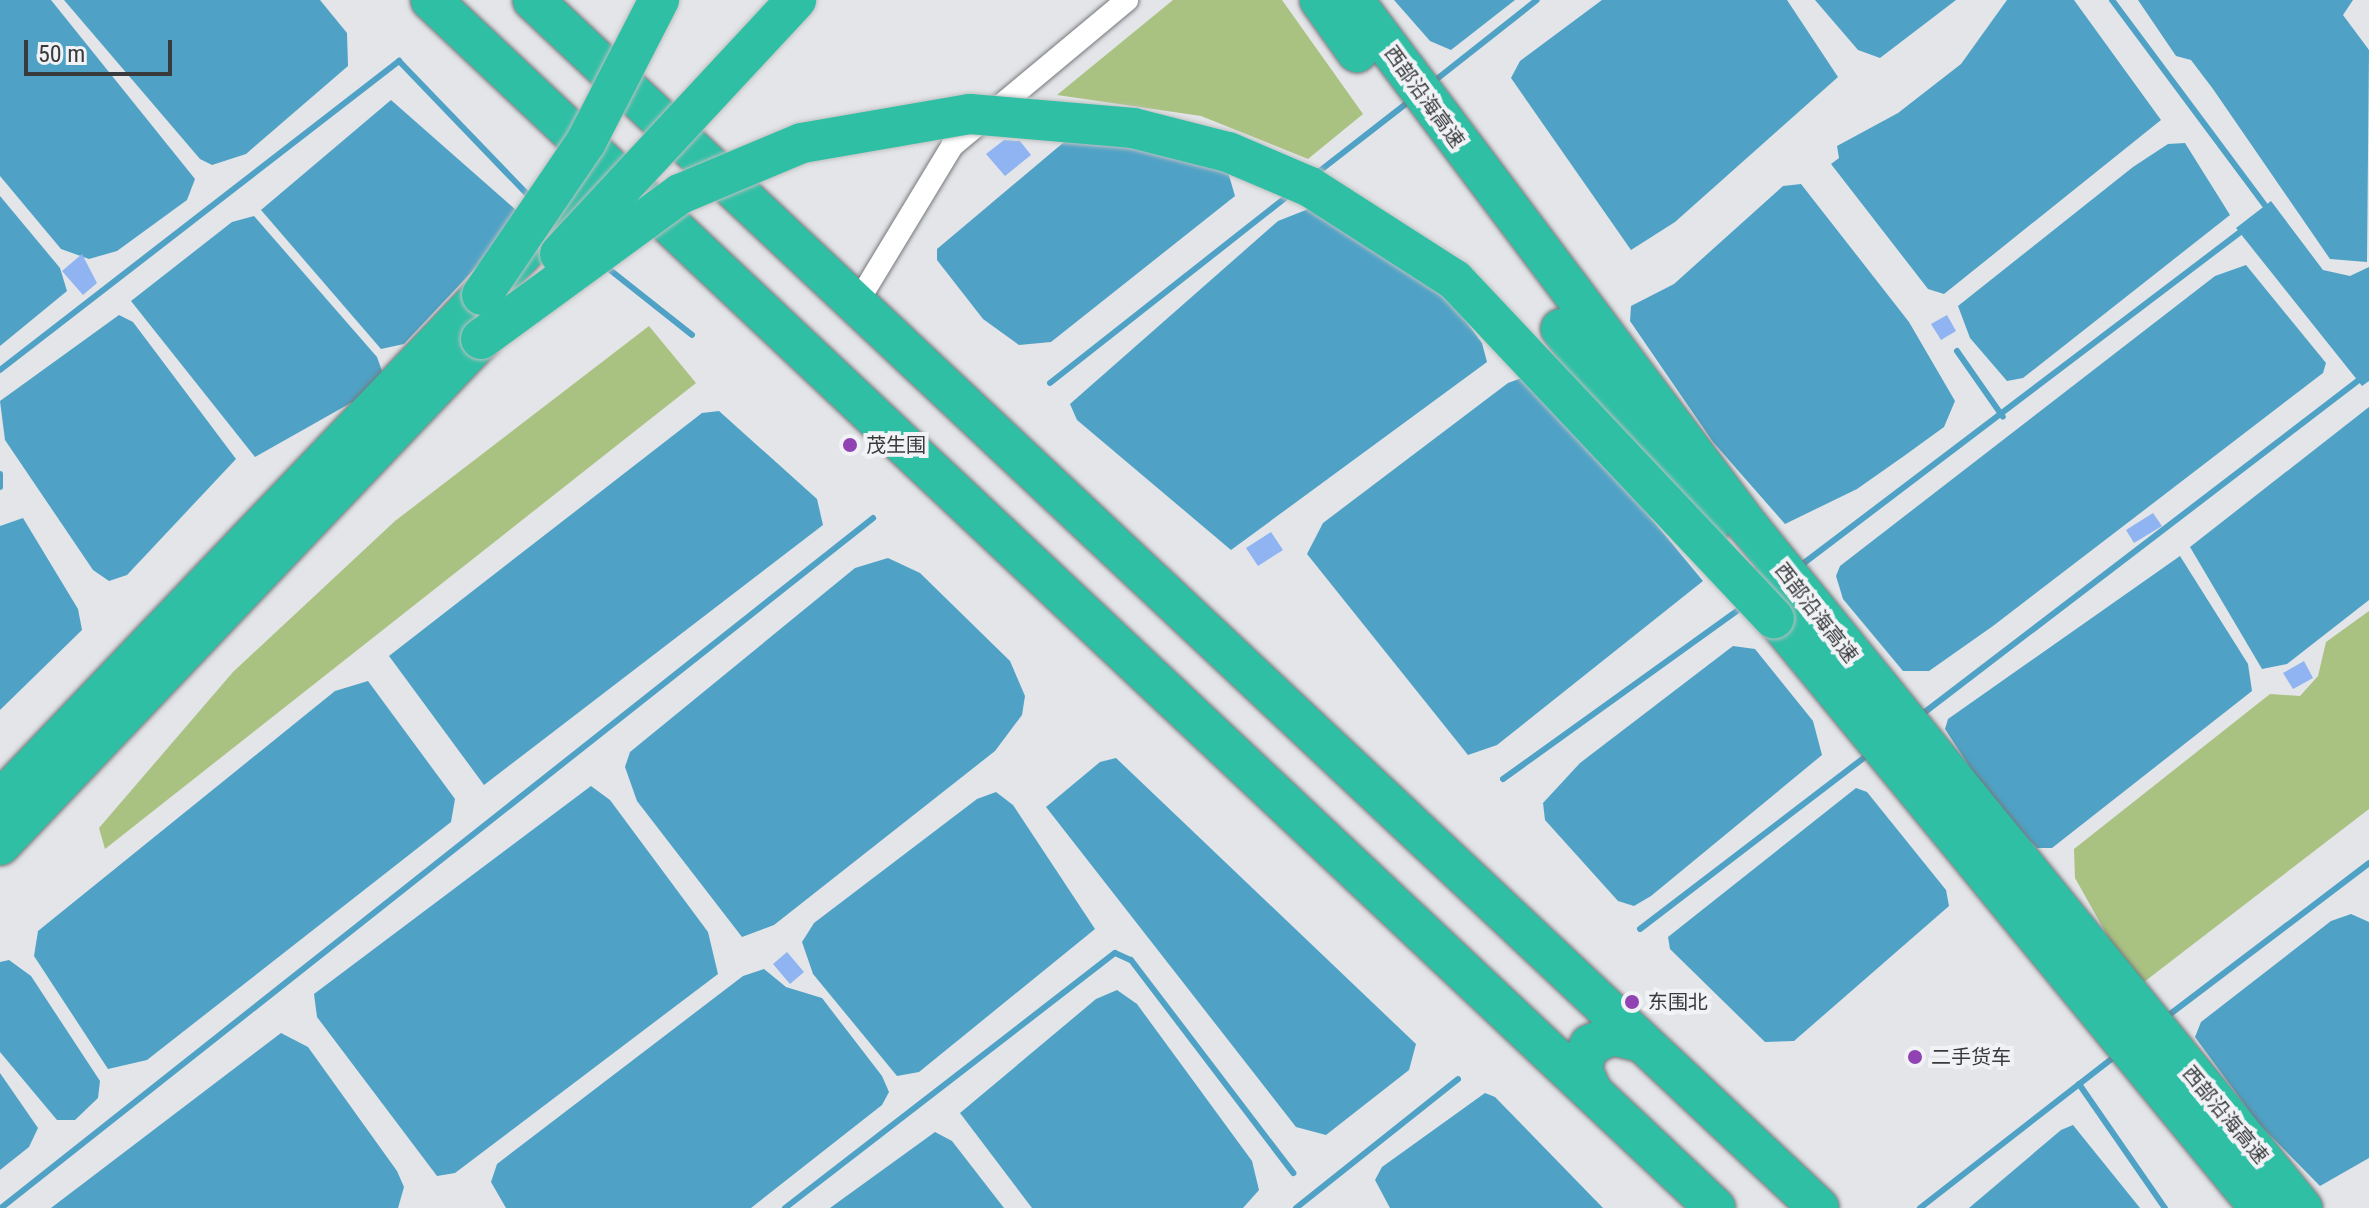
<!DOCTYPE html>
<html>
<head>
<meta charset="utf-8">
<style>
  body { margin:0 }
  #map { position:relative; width:2369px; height:1208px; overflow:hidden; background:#e3e5e8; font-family:"Roboto Condensed","Noto Sans SC",sans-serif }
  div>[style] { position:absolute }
  .green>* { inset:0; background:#aac281 }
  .water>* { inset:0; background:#4fa2c6 }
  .stream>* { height:6px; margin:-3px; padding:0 3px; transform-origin:3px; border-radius:3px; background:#4fa2c6 }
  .building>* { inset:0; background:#8fb4f1 }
  .roads { filter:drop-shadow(0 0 2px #76787b) drop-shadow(0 0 2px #76787b) }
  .street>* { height:22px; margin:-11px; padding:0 11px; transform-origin:11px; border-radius:11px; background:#fff }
  .highway>* { height:40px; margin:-20px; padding:0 20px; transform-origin:20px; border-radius:20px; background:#2fbfa5 }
  .bridges { filter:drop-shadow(0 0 2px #c0c0c0) drop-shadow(0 0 2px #c0c0c0) }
  .highway-bridge>* { height:40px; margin:-20px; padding:0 20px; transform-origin:20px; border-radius:20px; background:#2fbfa5 }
  .dots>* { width:22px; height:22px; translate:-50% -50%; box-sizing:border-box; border:4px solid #f0f2f5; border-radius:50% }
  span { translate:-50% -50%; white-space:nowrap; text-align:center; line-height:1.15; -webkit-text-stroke:8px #f0f2f5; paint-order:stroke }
  .street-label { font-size:20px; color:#393a3b }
  .poi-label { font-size:20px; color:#393a3b }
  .left { translate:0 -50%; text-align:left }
  .scale { position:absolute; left:24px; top:40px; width:148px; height:36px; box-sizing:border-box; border:4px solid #393a3b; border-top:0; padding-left:10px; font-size:24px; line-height:28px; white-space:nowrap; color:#393a3b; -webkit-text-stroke:6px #f0f2f5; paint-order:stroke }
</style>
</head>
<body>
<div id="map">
  <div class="green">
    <div style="clip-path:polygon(1173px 0,1282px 0,1363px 114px,1308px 159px,1201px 116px,1057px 95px)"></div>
    <div style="clip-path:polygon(649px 326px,696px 383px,105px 849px,99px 828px,233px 672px,395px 521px)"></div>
    <div style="clip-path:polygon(2369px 611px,2369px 809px,2144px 982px,2121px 960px,2075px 878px,2074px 849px,2270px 694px,2300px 696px,2318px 676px,2326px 642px)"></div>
  </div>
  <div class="water">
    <div style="clip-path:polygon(0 0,51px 0,195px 179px,187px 200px,117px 251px,89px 259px,61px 249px,0 176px)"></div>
    <div style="clip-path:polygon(64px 0,320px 0,347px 33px,348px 66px,246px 154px,212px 165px,200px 159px)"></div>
    <div style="clip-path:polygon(1394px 0,1515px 0,1451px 50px,1430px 41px)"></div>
    <div style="clip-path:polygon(1602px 0,1787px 0,1838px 77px,1675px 222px,1631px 250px,1511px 78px,1520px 61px)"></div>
    <div style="clip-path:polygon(1815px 0,1956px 0,1880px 58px,1858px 50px)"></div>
    <div style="clip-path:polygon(2007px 0,2074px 0,2161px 120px,1944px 294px,1928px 289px,1831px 164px,1839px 158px,1837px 146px,1898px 113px,1961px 64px)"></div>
    <div style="clip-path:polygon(2138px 0,2353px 0,2343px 15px,2369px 50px,2367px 262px,2330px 259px,2213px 89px,2191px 60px,2176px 56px)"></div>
    <div style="clip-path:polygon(391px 100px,516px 210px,513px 228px,404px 344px,381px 349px,261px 210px)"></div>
    <div style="clip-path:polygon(1082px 127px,1228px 172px,1235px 196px,1051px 342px,1019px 345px,983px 319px,937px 260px,937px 249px)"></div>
    <div style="clip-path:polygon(2185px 143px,2230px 215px,2023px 378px,2007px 381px,1970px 338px,1958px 306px,2133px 167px,2168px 144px)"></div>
    <div style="clip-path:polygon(1801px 184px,1909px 322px,1955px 401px,1944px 427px,1904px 456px,1857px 489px,1785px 524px,1713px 442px,1630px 321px,1631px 306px,1674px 284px,1783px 186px)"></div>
    <div style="clip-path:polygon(0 196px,60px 268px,67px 291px,0 346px)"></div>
    <div style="clip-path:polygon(2271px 201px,2323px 270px,2350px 276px,2369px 267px,2369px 381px,2362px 386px,2236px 228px)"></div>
    <div style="clip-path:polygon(1316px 206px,1435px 279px,1482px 343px,1487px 362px,1231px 550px,1077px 420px,1070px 404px,1278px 221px)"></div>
    <div style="clip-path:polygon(254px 216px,377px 357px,382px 371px,372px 391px,255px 457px,131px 301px,232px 222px)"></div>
    <div style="clip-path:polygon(2246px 265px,2326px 363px,2323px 373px,1993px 626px,1929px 671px,1903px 671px,1843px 599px,1836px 576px,1840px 566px,2215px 276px)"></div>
    <div style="clip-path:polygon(119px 315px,133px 322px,236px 459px,127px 575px,109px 581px,93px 570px,5px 440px,0 401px)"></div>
    <div style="clip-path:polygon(1532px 374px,1703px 581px,1497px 745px,1468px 755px,1307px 554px,1323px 523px,1508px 383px)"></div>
    <div style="clip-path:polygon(2369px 407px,2369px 600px,2287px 664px,2262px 669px,2190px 547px)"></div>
    <div style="clip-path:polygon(719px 411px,817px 499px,823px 525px,484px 785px,389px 656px,702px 413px)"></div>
    <div style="clip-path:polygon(23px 518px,78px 609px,82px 630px,0 710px,0 526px)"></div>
    <div style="clip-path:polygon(2180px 556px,2248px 664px,2252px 691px,2052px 848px,2037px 848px,1988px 795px,1945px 729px,1948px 719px)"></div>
    <div style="clip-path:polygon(888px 558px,920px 573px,1010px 661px,1025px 696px,1022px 715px,995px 751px,774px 925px,742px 937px,637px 801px,625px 767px,630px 752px,855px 568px)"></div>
    <div style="clip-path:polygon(1733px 646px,1755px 649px,1813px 721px,1822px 755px,1651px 896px,1634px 906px,1618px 901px,1545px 820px,1543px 803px,1580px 763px)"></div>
    <div style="clip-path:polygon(368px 681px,455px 799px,451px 822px,147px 1060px,108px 1069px,34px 956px,38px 931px,335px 691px)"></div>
    <div style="clip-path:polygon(1116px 758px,1416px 1044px,1409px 1070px,1326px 1135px,1296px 1127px,1046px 807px,1100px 762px)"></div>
    <div style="clip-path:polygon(591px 786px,610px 800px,708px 932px,718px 974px,455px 1173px,437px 1176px,317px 1017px,314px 994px)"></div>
    <div style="clip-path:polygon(1856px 788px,1867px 792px,1946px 890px,1949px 906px,1794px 1041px,1765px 1042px,1670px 949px,1668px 937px)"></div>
    <div style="clip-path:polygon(996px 792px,1013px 805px,1095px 929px,919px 1072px,897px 1076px,813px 974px,802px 942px,814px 923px,977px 799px)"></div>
    <div style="clip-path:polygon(2351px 914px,2369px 922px,2369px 1158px,2320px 1186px,2258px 1123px,2195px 1037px,2201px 1022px,2331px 921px)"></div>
    <div style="clip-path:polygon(9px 960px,31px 976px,100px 1081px,98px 1098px,75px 1120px,57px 1120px,0 1052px,0 962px)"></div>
    <div style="clip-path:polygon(764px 969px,786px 987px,822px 998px,882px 1076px,889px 1092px,882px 1105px,751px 1208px,506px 1208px,491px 1182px,497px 1164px,743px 976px)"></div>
    <div style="clip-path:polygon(1117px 990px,1137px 1004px,1252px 1161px,1259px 1190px,1243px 1208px,1032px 1208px,960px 1113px,1096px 999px)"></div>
    <div style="clip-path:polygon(281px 1033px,308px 1047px,397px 1171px,404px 1187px,398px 1208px,51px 1208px)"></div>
    <div style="clip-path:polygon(0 1073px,38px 1128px,29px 1147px,0 1170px)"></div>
    <div style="clip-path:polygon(1485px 1093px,1495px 1097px,1603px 1208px,1390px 1208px,1375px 1180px,1382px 1167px)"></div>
    <div style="clip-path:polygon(2073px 1125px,2140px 1208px,1969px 1208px,2061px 1130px)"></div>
    <div style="clip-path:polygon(935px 1132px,952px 1141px,1004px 1208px,830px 1208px)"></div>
  </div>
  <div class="stream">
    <div style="left:2112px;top:0;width:264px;rotate:53.3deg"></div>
    <div style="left:1433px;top:82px;width:132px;rotate:-38.3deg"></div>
    <div style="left:1317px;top:173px;width:120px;rotate:-37.9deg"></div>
    <div style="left:605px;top:266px;width:111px;rotate:38.4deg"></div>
    <div style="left:1957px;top:351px;width:80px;rotate:55.1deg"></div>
    <div style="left:0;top:370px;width:505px;rotate:-37.76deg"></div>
    <div style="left:399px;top:61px;width:192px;rotate:46.1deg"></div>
    <div style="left:1050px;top:383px;width:304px;rotate:-38.2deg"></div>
    <div style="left:0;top:474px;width:13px;rotate:90deg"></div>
    <div style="left:1800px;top:566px;width:556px;rotate:-37.18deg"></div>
    <div style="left:1921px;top:715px;width:556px;rotate:-37.41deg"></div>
    <div style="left:1503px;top:779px;width:298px;rotate:-35.7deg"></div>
    <div style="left:1640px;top:929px;width:290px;rotate:-37.4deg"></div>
    <div style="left:2165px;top:1018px;width:256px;rotate:-37.2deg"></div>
    <div style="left:2079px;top:1084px;width:151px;rotate:55.3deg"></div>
    <div style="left:1px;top:1208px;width:1112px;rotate:-38.35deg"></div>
    <div style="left:785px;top:1208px;width:417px;rotate:-37.7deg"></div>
    <div style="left:1115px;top:953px;width:17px;rotate:24deg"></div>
    <div style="left:1131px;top:960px;width:268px;rotate:52.7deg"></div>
    <div style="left:1296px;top:1208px;width:207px;rotate:-38.5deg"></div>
    <div style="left:1920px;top:1208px;width:251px;rotate:-37.9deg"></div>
  </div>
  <div class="building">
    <div style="clip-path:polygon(1004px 140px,1020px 141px,1031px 155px,1005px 176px,986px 154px)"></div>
    <div style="clip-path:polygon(82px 254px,97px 283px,83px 295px,62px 271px)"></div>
    <div style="clip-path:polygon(1947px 315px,1956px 331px,1941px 340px,1931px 324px)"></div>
    <div style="clip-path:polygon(2153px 513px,2162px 526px,2134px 543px,2126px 530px)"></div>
    <div style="clip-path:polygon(1271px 532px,1283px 550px,1258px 566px,1246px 548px)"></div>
    <div style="clip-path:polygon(2304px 661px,2313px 678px,2293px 689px,2283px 673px)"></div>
    <div style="clip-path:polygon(787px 952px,804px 972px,790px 984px,773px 964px)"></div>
  </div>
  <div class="roads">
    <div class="street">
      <div style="left:854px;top:308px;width:189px;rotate:-58.8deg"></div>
      <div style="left:952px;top:146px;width:228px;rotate:-39.8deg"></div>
    </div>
    <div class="highway">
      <div style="left:431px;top:0;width:1763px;rotate:43.25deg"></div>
      <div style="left:533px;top:0;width:1764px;rotate:43.21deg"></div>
      <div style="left:1320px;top:0;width:64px;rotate:54.6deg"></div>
      <div style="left:1353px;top:0;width:658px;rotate:53.1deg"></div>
      <div style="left:1748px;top:526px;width:879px;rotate:50.91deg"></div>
      <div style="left:1561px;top:329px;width:248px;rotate:53.7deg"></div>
      <div style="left:1753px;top:590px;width:799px;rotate:50.63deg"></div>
      <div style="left:0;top:801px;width:865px;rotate:-46.36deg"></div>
      <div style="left:0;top:845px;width:698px;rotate:-46.45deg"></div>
      <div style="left:1592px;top:1092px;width:27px;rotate:-114deg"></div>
      <div style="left:1581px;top:1067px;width:24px;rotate:-68deg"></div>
      <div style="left:1590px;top:1045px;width:24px;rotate:-24deg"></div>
      <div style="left:1612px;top:1035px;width:28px;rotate:13deg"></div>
    </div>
  </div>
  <div class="bridges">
    <div class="highway-bridge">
      <div style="left:560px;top:254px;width:347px;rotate:-47.1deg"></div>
      <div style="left:482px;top:295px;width:185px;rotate:-55.8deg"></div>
      <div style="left:586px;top:142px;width:160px;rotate:-62.8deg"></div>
      <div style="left:481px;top:339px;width:246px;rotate:-36.1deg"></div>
      <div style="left:680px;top:194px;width:132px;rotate:-22.7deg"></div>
      <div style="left:802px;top:143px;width:170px;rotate:-9.8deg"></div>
      <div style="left:970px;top:114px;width:164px;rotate:4.9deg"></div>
      <div style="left:1133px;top:128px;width:98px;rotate:14.2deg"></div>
      <div style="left:1228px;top:152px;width:89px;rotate:23.1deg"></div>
      <div style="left:1310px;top:187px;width:172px;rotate:32.7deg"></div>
      <div style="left:1455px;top:280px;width:465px;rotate:46.7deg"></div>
    </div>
  </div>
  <div class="dots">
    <div style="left:850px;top:445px;background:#9143b4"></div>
    <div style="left:1632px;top:1002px;background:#9143b4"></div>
    <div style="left:1915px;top:1057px;background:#9143b4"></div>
  </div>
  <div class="street-label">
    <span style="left:1424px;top:97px;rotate:54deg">西部沿海高速</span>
    <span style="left:1816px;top:613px;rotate:52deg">西部沿海高速</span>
    <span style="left:2225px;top:1115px;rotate:50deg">西部沿海高速</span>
  </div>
  <div class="poi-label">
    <span class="left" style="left:866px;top:445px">茂生围</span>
    <span class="left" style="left:1648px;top:1002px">东围北</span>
    <span class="left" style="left:1931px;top:1057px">二手货车</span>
  </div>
  <div class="scale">50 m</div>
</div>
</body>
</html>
